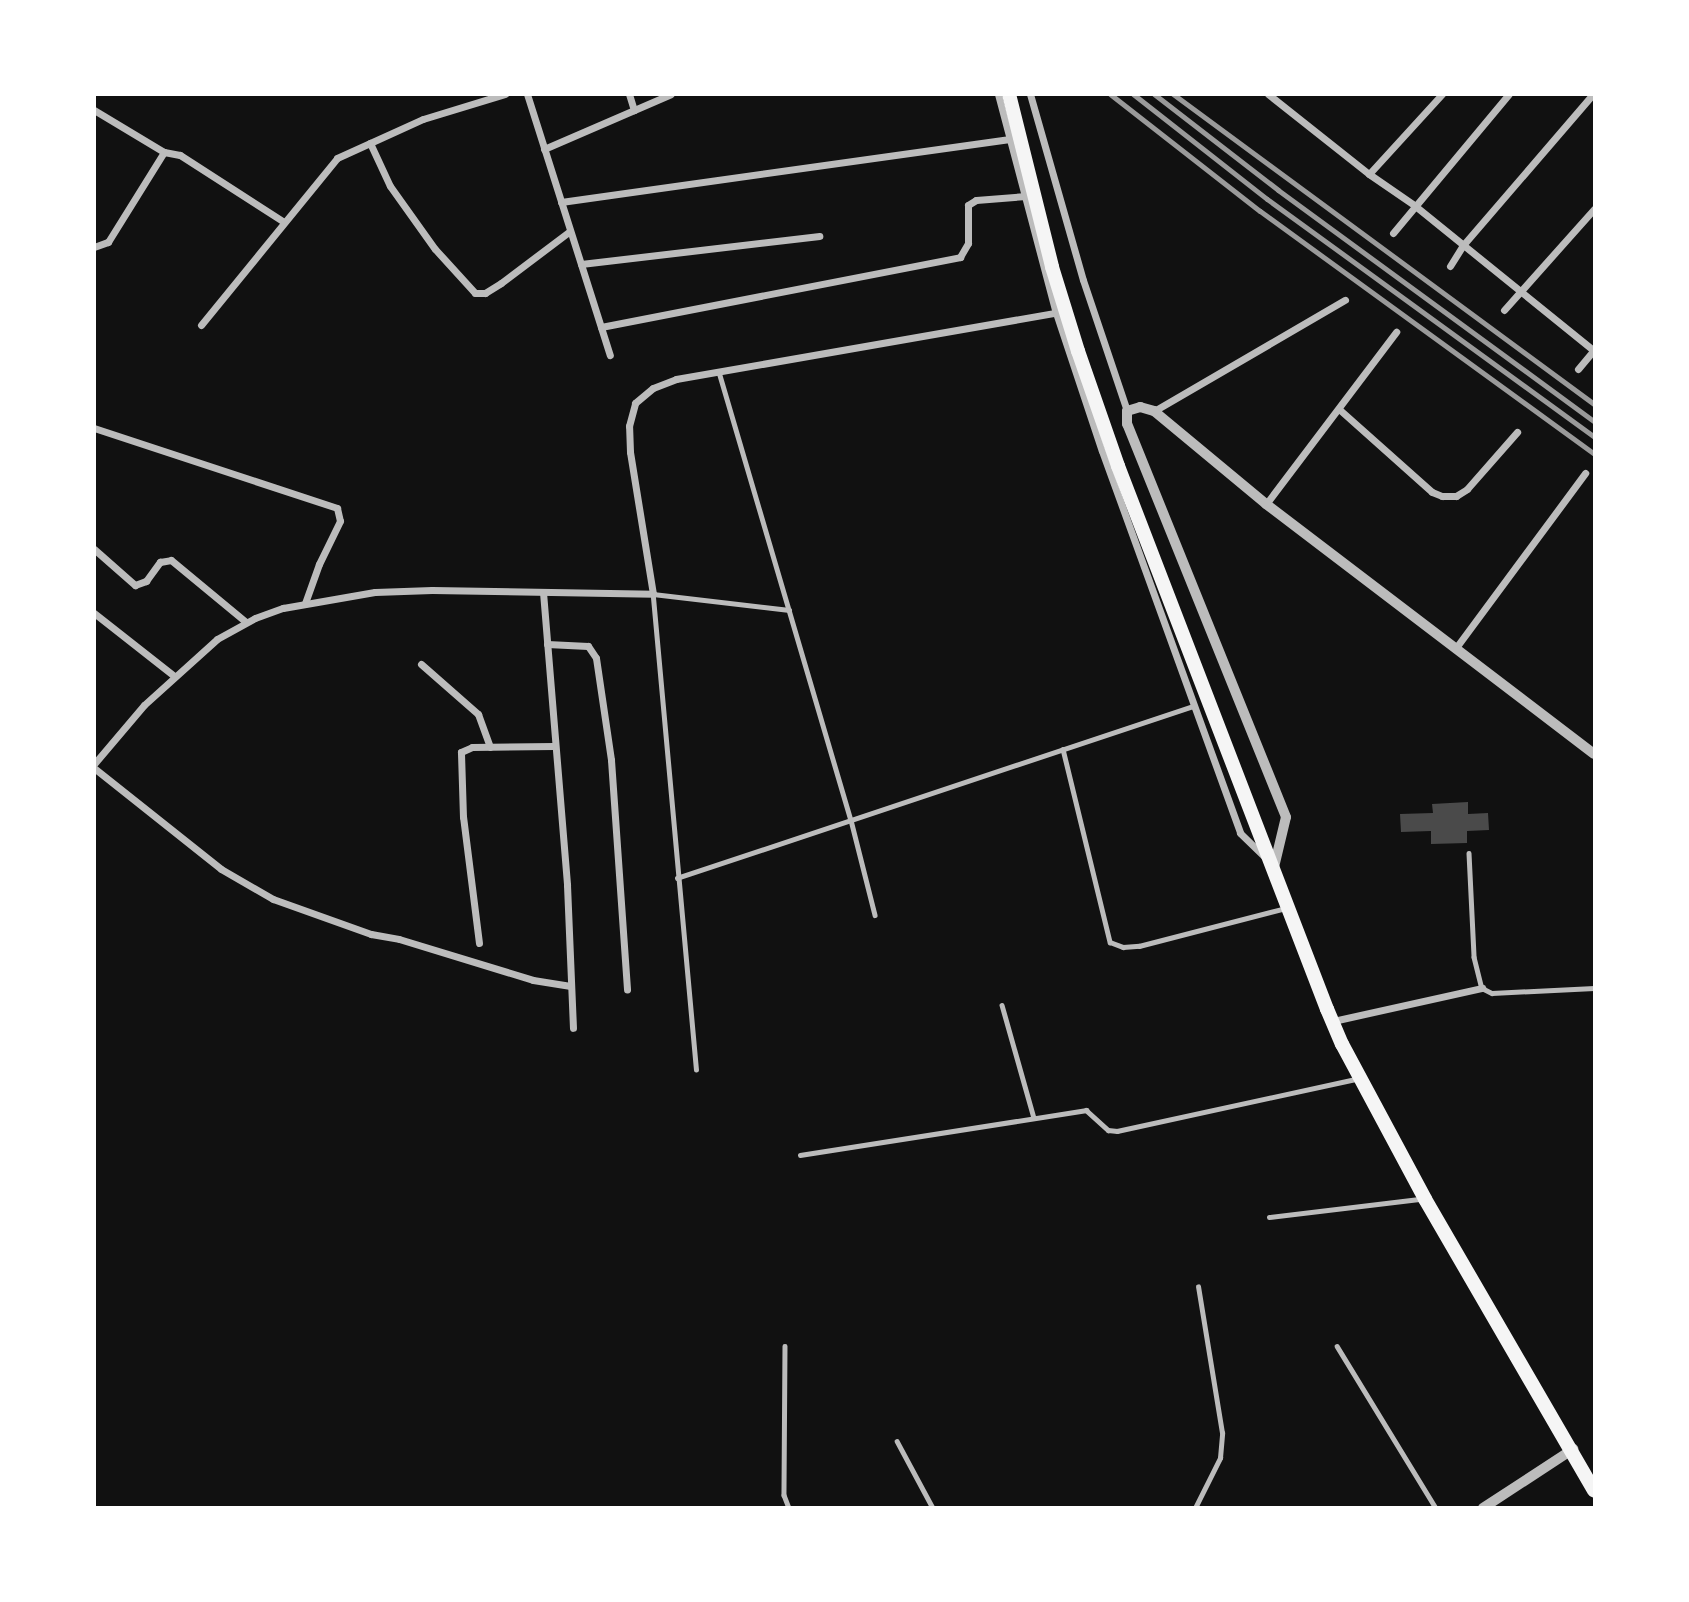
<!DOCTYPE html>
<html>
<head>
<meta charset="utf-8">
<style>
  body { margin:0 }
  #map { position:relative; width:1689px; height:1602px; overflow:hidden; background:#111; font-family:Figtree,sans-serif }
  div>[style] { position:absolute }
  .building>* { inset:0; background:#4a4a4a }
  .service>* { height:4.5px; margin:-2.25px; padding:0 2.25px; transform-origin:2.25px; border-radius:2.25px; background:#bcbcbc }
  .minor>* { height:7px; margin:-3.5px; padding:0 3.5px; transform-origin:3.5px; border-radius:3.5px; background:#bcbcbc }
  .tertiary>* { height:10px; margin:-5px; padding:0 5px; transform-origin:5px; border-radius:5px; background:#bcbcbc }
  .primary>* { height:14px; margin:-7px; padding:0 7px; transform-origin:7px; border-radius:7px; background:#f5f5f5 }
  .rail>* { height:5px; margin:-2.5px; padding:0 2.5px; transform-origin:2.5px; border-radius:2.5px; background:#9a9a9a }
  span { translate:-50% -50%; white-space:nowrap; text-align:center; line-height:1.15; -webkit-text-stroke:6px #fff; paint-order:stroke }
  .frame { position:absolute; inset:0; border:96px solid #fff; pointer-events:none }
</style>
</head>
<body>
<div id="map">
  <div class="building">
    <div style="clip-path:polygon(1468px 802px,1468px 814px,1488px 813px,1489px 830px,1467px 831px,1467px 843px,1431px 844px,1431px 831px,1401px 832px,1400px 814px,1433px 813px,1432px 804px)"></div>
  </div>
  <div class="service">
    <div style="left:719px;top:372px;width:467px;rotate:73.6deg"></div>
    <div style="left:851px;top:820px;width:98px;rotate:75.8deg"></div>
    <div style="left:1063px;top:749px;width:199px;rotate:76.3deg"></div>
    <div style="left:1110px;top:942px;width:14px;rotate:21deg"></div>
    <div style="left:1123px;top:947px;width:16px;rotate:-4deg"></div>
    <div style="left:1139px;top:946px;width:152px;rotate:-14.5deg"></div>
    <div style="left:1469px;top:853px;width:104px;rotate:87.2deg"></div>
    <div style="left:1474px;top:957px;width:32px;rotate:76deg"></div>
    <div style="left:1482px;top:988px;width:11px;rotate:27deg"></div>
    <div style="left:1492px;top:993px;width:102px;rotate:-2.8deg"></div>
    <div style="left:677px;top:878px;width:544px;rotate:-18.43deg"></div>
    <div style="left:1002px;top:1005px;width:117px;rotate:74.2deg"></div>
    <div style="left:696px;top:1070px;width:478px;rotate:-95.2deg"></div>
    <div style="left:653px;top:594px;width:137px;rotate:6.7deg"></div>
    <div style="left:800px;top:1155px;width:290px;rotate:-8.9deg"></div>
    <div style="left:1086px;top:1110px;width:30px;rotate:42deg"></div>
    <div style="left:1108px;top:1130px;width:9px;rotate:6deg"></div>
    <div style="left:1117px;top:1131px;width:245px;rotate:-12.3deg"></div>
    <div style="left:1269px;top:1217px;width:153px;rotate:-6.8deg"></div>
    <div style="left:785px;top:1346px;width:149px;rotate:90.4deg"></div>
    <div style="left:784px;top:1495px;width:14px;rotate:69deg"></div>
    <div style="left:1337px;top:1346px;width:190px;rotate:58.6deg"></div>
    <div style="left:897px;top:1441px;width:76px;rotate:61.8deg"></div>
    <div style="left:1195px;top:1508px;width:56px;rotate:-63.4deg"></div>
    <div style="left:1220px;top:1458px;width:25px;rotate:-85deg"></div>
    <div style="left:1222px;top:1433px;width:148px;rotate:-99.3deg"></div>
  </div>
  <div class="minor">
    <div style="left:527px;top:94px;width:274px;rotate:72.4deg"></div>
    <div style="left:629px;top:94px;width:17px;rotate:73deg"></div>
    <div style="left:998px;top:94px;width:227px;rotate:75.2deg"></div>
    <div style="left:1056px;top:313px;width:145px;rotate:71.6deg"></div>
    <div style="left:1102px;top:451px;width:406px;rotate:70.1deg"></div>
    <div style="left:1240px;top:833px;width:33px;rotate:44deg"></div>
    <div style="left:1030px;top:94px;width:193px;rotate:74.1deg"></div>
    <div style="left:1083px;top:280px;width:138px;rotate:71.4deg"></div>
    <div style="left:1268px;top:94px;width:129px;rotate:38.4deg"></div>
    <div style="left:1369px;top:174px;width:55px;rotate:34.6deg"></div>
    <div style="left:1414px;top:205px;width:232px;rotate:39deg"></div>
    <div style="left:94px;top:110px;width:82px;rotate:31deg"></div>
    <div style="left:370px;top:143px;width:47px;rotate:65.1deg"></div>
    <div style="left:390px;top:186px;width:77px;rotate:54.5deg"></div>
    <div style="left:435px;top:249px;width:59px;rotate:47.7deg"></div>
    <div style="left:475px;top:293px;width:10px"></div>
    <div style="left:485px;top:293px;width:19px;rotate:-32deg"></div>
    <div style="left:501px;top:283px;width:86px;rotate:-37deg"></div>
    <div style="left:544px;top:149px;width:138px;rotate:-23.4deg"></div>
    <div style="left:1369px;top:174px;width:108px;rotate:-47.6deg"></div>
    <div style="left:561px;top:202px;width:455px;rotate:-8deg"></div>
    <div style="left:1393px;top:233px;width:181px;rotate:-50.2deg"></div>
    <div style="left:94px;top:247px;width:15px;rotate:-20deg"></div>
    <div style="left:108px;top:242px;width:106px;rotate:-58.1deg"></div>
    <div style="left:164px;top:152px;width:16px;rotate:11deg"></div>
    <div style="left:180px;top:155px;width:124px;rotate:32.8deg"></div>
    <div style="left:581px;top:264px;width:240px;rotate:-6.7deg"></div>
    <div style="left:1450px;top:266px;width:26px;rotate:-58deg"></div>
    <div style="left:1464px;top:244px;width:198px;rotate:-49.3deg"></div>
    <div style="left:1504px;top:310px;width:135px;rotate:-48.3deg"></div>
    <div style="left:201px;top:325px;width:215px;rotate:-50.8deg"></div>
    <div style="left:337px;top:158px;width:94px;rotate:-24.4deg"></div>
    <div style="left:423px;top:119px;width:86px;rotate:-17deg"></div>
    <div style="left:601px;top:327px;width:366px;rotate:-11deg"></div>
    <div style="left:960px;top:257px;width:16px;rotate:-60deg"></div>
    <div style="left:968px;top:243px;width:38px;rotate:-90deg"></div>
    <div style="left:968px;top:205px;width:9px;rotate:-32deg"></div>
    <div style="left:976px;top:200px;width:50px;rotate:-4.6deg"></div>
    <div style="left:1578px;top:369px;width:25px;rotate:-50deg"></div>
    <div style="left:1340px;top:410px;width:123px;rotate:41.7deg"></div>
    <div style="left:1432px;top:492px;width:11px;rotate:22deg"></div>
    <div style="left:1442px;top:496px;width:14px"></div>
    <div style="left:1456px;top:496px;width:13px;rotate:-32deg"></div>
    <div style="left:1467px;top:489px;width:76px;rotate:-48.7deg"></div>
    <div style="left:1154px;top:411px;width:221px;rotate:-30.2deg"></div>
    <div style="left:94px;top:428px;width:256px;rotate:18.2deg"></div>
    <div style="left:337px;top:508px;width:13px;rotate:77deg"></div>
    <div style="left:340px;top:521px;width:48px;rotate:116deg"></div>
    <div style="left:319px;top:564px;width:41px;rotate:109.7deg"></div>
    <div style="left:1266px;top:504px;width:216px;rotate:-52.9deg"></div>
    <div style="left:94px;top:549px;width:55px;rotate:41.3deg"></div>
    <div style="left:135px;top:585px;width:12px;rotate:-20deg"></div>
    <div style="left:146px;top:581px;width:24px;rotate:-54deg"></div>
    <div style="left:160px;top:562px;width:11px;rotate:-10deg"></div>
    <div style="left:171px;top:560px;width:97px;rotate:39.6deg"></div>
    <div style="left:543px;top:592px;width:294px;rotate:85.3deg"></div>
    <div style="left:567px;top:885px;width:143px;rotate:87.6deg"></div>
    <div style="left:94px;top:613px;width:102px;rotate:38.2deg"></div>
    <div style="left:547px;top:644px;width:41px;rotate:2.8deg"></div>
    <div style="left:588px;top:646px;width:14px;rotate:56deg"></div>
    <div style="left:596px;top:658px;width:103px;rotate:81.6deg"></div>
    <div style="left:611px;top:760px;width:230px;rotate:86deg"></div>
    <div style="left:1455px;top:649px;width:219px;rotate:-53.5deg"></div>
    <div style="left:421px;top:664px;width:76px;rotate:41.3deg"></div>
    <div style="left:478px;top:714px;width:35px;rotate:70deg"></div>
    <div style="left:94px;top:764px;width:77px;rotate:-49.7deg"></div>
    <div style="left:144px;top:705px;width:98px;rotate:-42.1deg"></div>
    <div style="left:217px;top:639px;width:43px;rotate:-28.9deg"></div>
    <div style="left:255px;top:618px;width:30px;rotate:-20deg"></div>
    <div style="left:283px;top:608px;width:93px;rotate:-9.9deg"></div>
    <div style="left:375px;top:592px;width:57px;rotate:-2deg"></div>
    <div style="left:432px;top:590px;width:221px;rotate:1deg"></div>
    <div style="left:653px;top:594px;width:144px;rotate:-99.2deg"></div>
    <div style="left:630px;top:452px;width:26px;rotate:-92deg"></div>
    <div style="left:629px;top:426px;width:24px;rotate:-75deg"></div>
    <div style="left:635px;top:403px;width:23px;rotate:-40deg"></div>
    <div style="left:653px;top:388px;width:25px;rotate:-21deg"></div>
    <div style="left:676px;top:379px;width:386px;rotate:-9.9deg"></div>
    <div style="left:94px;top:768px;width:162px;rotate:38.5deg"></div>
    <div style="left:221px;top:869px;width:60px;rotate:30deg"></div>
    <div style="left:273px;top:899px;width:104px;rotate:19.7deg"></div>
    <div style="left:371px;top:934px;width:28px;rotate:10deg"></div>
    <div style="left:399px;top:939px;width:140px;rotate:17deg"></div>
    <div style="left:533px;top:980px;width:38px;rotate:9deg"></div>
    <div style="left:479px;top:943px;width:127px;rotate:-97.2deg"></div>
    <div style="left:463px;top:817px;width:65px;rotate:-91.8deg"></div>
    <div style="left:461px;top:752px;width:12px;rotate:-24deg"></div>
    <div style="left:472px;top:747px;width:82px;rotate:-0.7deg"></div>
    <div style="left:1333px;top:1021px;width:153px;rotate:-12.5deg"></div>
  </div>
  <div class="tertiary">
    <div style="left:1274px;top:867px;width:51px;rotate:-76.5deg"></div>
    <div style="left:1286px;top:817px;width:424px;rotate:-112deg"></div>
    <div style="left:1127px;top:424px;width:13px;rotate:-90deg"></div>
    <div style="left:1127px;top:411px;width:14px;rotate:-17deg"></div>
    <div style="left:1140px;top:407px;width:15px;rotate:16deg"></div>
    <div style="left:1154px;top:411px;width:146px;rotate:39.7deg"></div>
    <div style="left:1266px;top:504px;width:412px;rotate:37.3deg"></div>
    <div style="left:1483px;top:1508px;width:108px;rotate:-33.2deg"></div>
  </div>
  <div class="primary">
    <div style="left:1009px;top:94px;width:178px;rotate:76deg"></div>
    <div style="left:1052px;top:267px;width:88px;rotate:72.8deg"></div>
    <div style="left:1078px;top:351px;width:122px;rotate:70.8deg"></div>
    <div style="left:1118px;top:466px;width:582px;rotate:68.95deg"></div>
    <div style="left:1327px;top:1009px;width:38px;rotate:67deg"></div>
    <div style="left:1342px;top:1044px;width:176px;rotate:61.8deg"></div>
    <div style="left:1425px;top:1199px;width:337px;rotate:59.9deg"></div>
  </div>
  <div class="rail">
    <div style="left:1110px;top:94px;width:190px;rotate:38deg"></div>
    <div style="left:1260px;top:211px;width:413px;rotate:36deg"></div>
    <div style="left:1133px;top:94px;width:170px;rotate:38.1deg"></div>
    <div style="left:1267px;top:199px;width:404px;rotate:36deg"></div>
    <div style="left:1154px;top:94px;width:157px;rotate:37.7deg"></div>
    <div style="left:1278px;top:190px;width:391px;rotate:36.2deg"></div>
    <div style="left:1173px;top:94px;width:523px;rotate:36.37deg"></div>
  </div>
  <div class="frame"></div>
</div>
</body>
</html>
